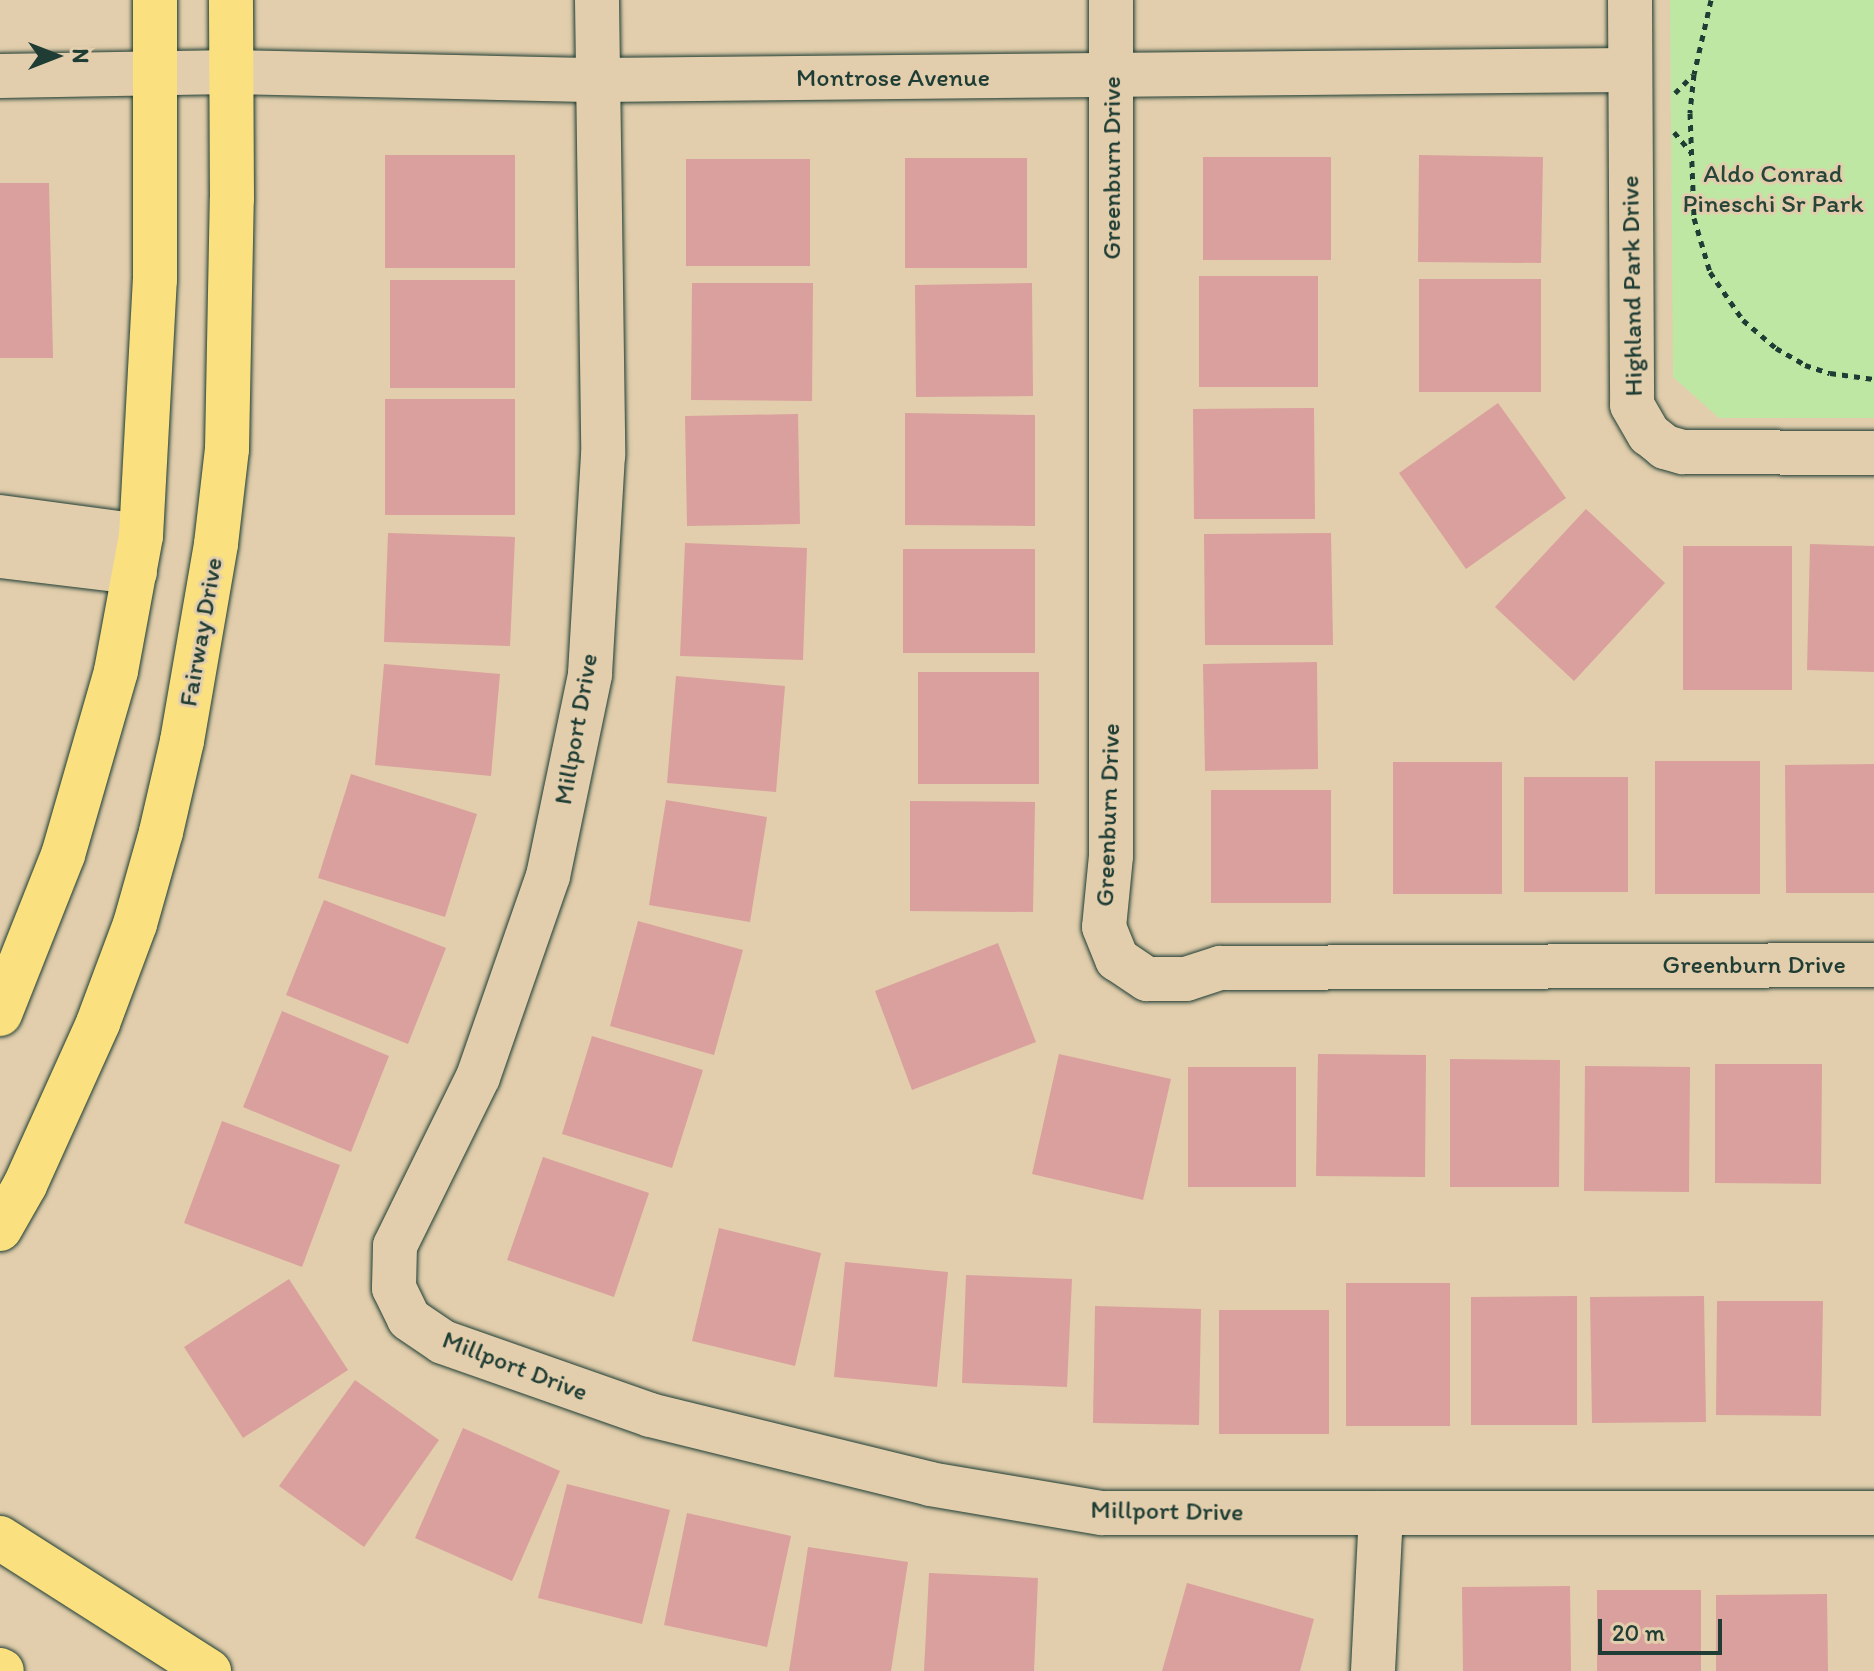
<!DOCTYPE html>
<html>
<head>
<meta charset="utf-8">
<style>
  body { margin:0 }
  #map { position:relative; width:1874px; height:1671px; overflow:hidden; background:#e2ceac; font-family:Itim,sans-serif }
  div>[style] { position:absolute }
  .green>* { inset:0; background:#bee7a3 }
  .building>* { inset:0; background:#daa09d }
  .path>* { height:5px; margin-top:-2.5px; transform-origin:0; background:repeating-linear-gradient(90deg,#1f3d34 0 6px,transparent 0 12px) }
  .roads { filter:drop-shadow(0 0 2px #1f3d34) drop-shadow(0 0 2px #1f3d34) }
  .minor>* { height:44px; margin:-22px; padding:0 22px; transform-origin:22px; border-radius:22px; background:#e2ceac }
  .major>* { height:44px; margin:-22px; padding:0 22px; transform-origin:22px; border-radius:22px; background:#fbe080 }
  span { translate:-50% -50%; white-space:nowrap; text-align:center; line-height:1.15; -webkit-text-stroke:6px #e2ceac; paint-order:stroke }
  .street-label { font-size:26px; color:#1f3d34 }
  .park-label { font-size:26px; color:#27463a }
  .north { position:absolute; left:16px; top:16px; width:80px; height:80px; -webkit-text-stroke:6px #e2ceac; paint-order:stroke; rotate:90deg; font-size:22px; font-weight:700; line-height:32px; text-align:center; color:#1f3d34 }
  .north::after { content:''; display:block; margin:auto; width:28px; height:36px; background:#1f3d34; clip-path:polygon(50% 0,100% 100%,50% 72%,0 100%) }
  .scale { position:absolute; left:1598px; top:1619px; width:124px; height:36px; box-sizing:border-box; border:4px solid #1f3d34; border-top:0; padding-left:10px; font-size:24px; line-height:28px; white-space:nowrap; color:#1f3d34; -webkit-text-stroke:6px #e2ceac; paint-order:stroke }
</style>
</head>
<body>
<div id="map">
  <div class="green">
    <div style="clip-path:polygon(1670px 0,1874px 0,1874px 418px,1719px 418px,1673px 377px)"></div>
  </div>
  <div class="building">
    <div style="clip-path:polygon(385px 155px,515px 155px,515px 268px,385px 268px)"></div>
    <div style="clip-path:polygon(1419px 155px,1543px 157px,1541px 263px,1418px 262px)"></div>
    <div style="clip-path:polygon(1203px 157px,1331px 157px,1331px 260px,1203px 260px)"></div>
    <div style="clip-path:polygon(905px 158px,1027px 158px,1027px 268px,905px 268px)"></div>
    <div style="clip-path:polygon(686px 159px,810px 159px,810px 266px,686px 266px)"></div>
    <div style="clip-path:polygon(0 183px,49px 183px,53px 358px,0 358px)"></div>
    <div style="clip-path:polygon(1199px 276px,1318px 276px,1318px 387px,1199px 387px)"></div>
    <div style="clip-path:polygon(1419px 279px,1541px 279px,1541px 392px,1419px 392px)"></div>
    <div style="clip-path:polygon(390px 280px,515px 280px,515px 388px,390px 388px)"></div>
    <div style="clip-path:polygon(692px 283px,813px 283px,812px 401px,691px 400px)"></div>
    <div style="clip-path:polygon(1032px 283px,1033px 396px,916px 397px,915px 285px)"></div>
    <div style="clip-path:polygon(385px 399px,515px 399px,515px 515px,385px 515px)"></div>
    <div style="clip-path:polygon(1498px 403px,1566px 498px,1466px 569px,1399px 473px)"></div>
    <div style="clip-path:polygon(1314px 408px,1315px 519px,1194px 519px,1193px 409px)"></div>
    <div style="clip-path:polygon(905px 413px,1035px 415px,1035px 526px,905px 525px)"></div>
    <div style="clip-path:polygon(798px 414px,800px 524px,687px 526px,685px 416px)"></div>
    <div style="clip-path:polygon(1586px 509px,1665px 583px,1574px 681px,1495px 607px)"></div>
    <div style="clip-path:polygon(388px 533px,515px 537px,510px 646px,384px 642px)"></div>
    <div style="clip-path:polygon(1331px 533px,1333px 645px,1205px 645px,1204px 534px)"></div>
    <div style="clip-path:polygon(685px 543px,807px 548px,803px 660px,680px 656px)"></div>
    <div style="clip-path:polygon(1810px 544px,1874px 546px,1874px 672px,1807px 670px)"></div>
    <div style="clip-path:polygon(1683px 546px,1792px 546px,1792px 690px,1683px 690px)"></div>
    <div style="clip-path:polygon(903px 549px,1035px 549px,1035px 653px,903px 653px)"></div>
    <div style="clip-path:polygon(1317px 662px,1318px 769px,1205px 771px,1203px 664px)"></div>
    <div style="clip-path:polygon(384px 664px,500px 674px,491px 776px,375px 765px)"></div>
    <div style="clip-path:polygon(918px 672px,1039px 672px,1039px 784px,918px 784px)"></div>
    <div style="clip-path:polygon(676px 676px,785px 686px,776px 792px,667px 783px)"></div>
    <div style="clip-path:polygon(1655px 761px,1760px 761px,1760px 894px,1655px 894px)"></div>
    <div style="clip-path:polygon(1393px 762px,1502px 762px,1502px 894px,1393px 894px)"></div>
    <div style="clip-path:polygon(1874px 764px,1874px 893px,1786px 893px,1785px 765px)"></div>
    <div style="clip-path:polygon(351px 774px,477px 814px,445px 917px,318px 878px)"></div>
    <div style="clip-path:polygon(1524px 777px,1628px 777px,1628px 892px,1524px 892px)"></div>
    <div style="clip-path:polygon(1211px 790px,1331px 790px,1331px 903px,1211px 903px)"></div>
    <div style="clip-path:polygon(666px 800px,767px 817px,750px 922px,649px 905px)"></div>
    <div style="clip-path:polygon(910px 801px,1035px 802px,1033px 912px,910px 911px)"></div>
    <div style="clip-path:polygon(324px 900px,446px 948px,408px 1044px,286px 995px)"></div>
    <div style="clip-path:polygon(638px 921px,743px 950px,714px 1055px,610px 1026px)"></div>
    <div style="clip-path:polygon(998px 943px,1036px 1042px,912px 1090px,875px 991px)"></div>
    <div style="clip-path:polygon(282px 1011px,389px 1056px,351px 1152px,243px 1107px)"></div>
    <div style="clip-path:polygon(592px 1036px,703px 1070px,672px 1168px,562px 1134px)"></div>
    <div style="clip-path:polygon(1059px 1054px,1171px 1079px,1143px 1200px,1032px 1174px)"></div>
    <div style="clip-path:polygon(1318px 1054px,1426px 1055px,1425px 1177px,1316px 1176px)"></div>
    <div style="clip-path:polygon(1450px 1059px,1560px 1060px,1559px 1187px,1450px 1187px)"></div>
    <div style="clip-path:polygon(1715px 1064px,1822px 1064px,1821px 1184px,1715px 1183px)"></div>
    <div style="clip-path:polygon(1585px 1066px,1690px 1067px,1689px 1192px,1584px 1191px)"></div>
    <div style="clip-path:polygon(1188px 1067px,1296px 1067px,1296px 1187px,1188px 1187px)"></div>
    <div style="clip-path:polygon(222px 1121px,340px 1165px,302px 1267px,184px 1223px)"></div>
    <div style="clip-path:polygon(543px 1157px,649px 1193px,614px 1297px,507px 1260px)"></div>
    <div style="clip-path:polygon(719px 1228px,821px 1253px,795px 1366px,692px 1341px)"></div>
    <div style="clip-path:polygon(845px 1262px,948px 1272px,937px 1387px,834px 1377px)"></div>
    <div style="clip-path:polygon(966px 1275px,1072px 1279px,1067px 1387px,962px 1383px)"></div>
    <div style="clip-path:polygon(289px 1279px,348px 1370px,243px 1438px,184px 1347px)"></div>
    <div style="clip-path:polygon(1346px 1283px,1450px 1283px,1450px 1426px,1346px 1426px)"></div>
    <div style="clip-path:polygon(1577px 1296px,1577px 1425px,1471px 1425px,1471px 1297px)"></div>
    <div style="clip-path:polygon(1704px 1296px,1706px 1422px,1592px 1423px,1590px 1297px)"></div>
    <div style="clip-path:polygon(1717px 1301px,1823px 1301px,1821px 1416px,1716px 1415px)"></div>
    <div style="clip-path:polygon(1095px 1306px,1201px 1309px,1199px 1425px,1093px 1423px)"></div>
    <div style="clip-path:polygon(1219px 1310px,1329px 1310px,1329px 1434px,1219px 1434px)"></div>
    <div style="clip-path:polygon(355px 1380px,439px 1440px,364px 1547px,279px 1486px)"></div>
    <div style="clip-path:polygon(463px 1428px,560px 1471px,512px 1581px,415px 1538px)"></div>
    <div style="clip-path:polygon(567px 1484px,670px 1510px,642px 1624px,538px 1598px)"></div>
    <div style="clip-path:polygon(687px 1513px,791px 1536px,767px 1647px,664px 1625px)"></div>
    <div style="clip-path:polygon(808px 1547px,908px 1562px,891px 1671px,789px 1671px)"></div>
    <div style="clip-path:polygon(929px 1573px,1038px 1578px,1034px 1671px,924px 1671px)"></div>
    <div style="clip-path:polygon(1187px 1583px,1314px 1619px,1300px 1671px,1162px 1671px)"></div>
    <div style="clip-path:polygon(1570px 1586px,1571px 1671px,1463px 1671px,1462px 1587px)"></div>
    <div style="clip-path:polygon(1597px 1590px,1701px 1590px,1701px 1671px,1597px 1671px)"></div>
    <div style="clip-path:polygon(1827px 1594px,1828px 1671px,1716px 1671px,1716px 1595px)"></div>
  </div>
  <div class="path">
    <div style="left:1711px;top:0;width:76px;rotate:102.9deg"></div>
    <div style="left:1694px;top:74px;width:39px;rotate:96deg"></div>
    <div style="left:1690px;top:113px;width:105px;rotate:87.8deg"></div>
    <div style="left:1694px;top:218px;width:56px;rotate:73.5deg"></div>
    <div style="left:1710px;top:272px;width:58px;rotate:55.5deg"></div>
    <div style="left:1743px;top:320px;width:43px;rotate:40.3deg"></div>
    <div style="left:1776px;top:348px;width:34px;rotate:30deg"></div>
    <div style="left:1805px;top:365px;width:26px;rotate:18deg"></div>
    <div style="left:1830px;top:373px;width:44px;rotate:7.8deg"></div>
    <div style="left:1675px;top:93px;width:25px;rotate:-45deg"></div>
    <div style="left:1674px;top:132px;width:26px;rotate:50deg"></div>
  </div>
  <div class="roads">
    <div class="minor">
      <div style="left:597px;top:0;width:455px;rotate:89.2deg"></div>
      <div style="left:603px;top:455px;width:220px;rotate:93.4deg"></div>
      <div style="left:590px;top:675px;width:205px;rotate:101.8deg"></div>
      <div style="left:548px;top:876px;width:213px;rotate:109.2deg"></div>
      <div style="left:478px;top:1077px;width:188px;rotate:116.2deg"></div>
      <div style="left:395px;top:1246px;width:42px;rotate:91.4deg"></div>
      <div style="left:394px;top:1288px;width:34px;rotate:64deg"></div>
      <div style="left:409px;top:1319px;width:41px;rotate:34.1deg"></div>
      <div style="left:443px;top:1342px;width:219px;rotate:19.4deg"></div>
      <div style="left:650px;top:1415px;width:288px;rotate:13.8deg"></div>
      <div style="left:930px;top:1484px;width:174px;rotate:9.6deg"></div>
      <div style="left:1102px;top:1513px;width:772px"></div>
      <div style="left:1111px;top:0;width:856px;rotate:90deg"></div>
      <div style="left:1111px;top:856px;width:71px;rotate:95.6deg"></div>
      <div style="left:1104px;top:927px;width:35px;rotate:68deg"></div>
      <div style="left:1117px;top:959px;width:36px;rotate:34deg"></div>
      <div style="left:1147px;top:979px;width:39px"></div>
      <div style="left:1186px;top:979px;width:36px;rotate:-18deg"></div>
      <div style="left:1220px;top:968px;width:654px;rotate:-0.26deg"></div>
      <div style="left:1630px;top:0;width:405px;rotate:89.7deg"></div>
      <div style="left:1632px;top:405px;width:34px;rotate:60deg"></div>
      <div style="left:1649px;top:434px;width:21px;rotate:39deg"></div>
      <div style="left:1665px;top:447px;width:19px;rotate:16deg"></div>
      <div style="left:1683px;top:452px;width:191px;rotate:0.3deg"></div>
      <div style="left:0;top:76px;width:232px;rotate:-1deg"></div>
      <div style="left:232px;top:72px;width:366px;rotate:1.3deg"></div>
      <div style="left:598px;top:80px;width:1032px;rotate:-0.56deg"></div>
      <div style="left:0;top:517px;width:142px;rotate:7.7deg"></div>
      <div style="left:0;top:556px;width:136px;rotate:6.8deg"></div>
      <div style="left:1373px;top:1671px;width:158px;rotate:-87.1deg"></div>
    </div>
    <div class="major">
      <div style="left:0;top:1014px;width:171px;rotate:-68.4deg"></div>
      <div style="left:63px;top:855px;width:191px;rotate:-73.9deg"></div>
      <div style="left:116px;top:671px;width:137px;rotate:-79.5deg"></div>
      <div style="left:141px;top:536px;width:256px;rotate:-86.9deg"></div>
      <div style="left:155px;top:280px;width:280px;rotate:-90deg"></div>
      <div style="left:0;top:1229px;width:51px;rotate:-60.4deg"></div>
      <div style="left:25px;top:1185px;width:178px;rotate:-65.7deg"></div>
      <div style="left:98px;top:1023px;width:106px;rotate:-69.5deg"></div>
      <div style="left:135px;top:924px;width:96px;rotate:-74.2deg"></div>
      <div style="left:161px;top:832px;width:93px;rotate:-77deg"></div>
      <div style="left:182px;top:741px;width:200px;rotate:-80.2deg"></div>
      <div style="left:216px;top:544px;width:96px;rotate:-83.4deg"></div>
      <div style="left:227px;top:449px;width:250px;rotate:-88.9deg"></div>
      <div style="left:232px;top:199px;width:199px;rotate:-90.3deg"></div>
      <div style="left:0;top:1538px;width:248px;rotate:32.5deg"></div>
      <div style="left:0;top:1670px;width:2px;rotate:27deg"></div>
    </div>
  </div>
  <div class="street-label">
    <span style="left:893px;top:78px">Montrose Avenue</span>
    <span style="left:1112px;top:168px;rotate:-90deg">Greenburn Drive</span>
    <span style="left:1632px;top:286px;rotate:-91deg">Highland Park Drive</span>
    <span style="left:201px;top:632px;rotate:-80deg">Fairway Drive</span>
    <span style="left:576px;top:729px;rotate:-80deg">Millport Drive</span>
    <span style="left:1108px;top:815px;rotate:-88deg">Greenburn Drive</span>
    <span style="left:1754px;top:965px">Greenburn Drive</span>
    <span style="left:515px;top:1366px;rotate:21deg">Millport Drive</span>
    <span style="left:1167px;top:1511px;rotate:1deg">Millport Drive</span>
  </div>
  <div class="park-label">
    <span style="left:1773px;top:189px">Aldo Conrad<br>Pineschi Sr Park</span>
  </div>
  <div class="north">N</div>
  <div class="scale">20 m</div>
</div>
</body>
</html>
